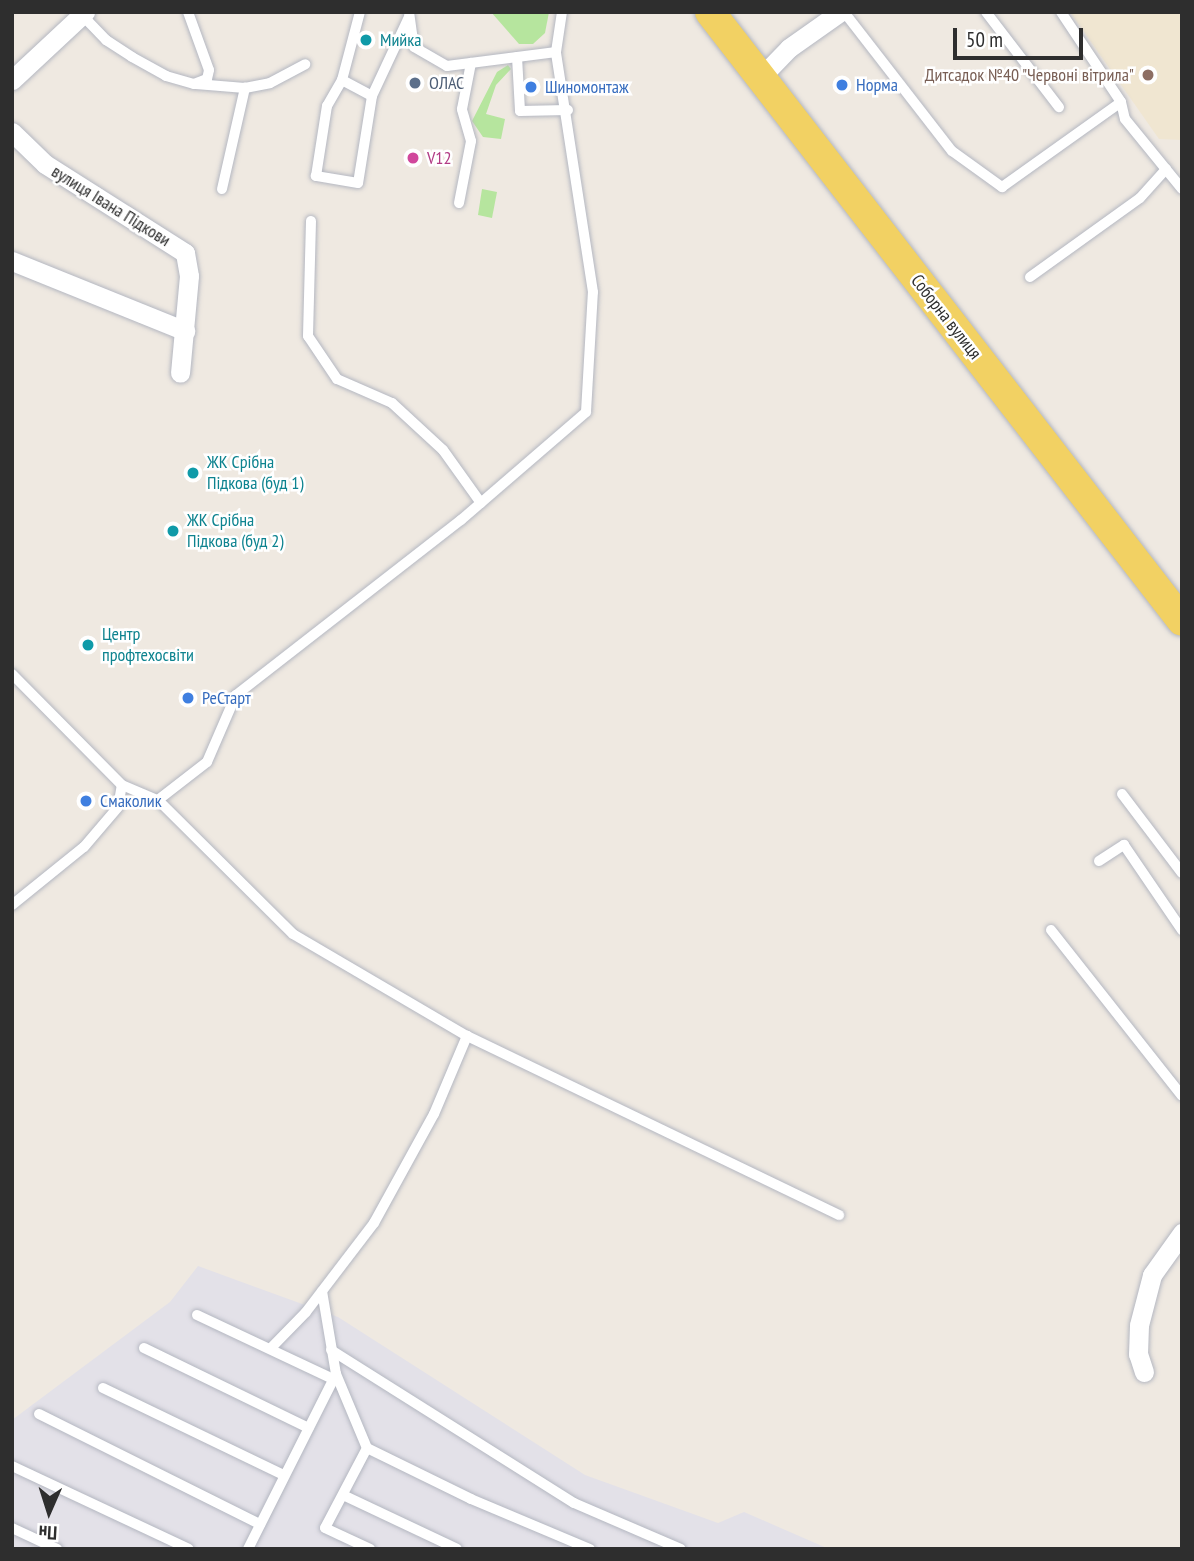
<!DOCTYPE html>
<html>
<head>
<meta charset="utf-8">
<style>
  body { margin:0 }
  #map { position:relative; width:1194px; height:1561px; overflow:hidden; background:#efe9e1; font-family:"PT Sans Narrow",sans-serif }
  div>[style] { position:absolute }
  .industrial>* { inset:0; background:#e3e1e8 }
  .education>* { inset:0; background:#f0e6d1 }
  .green>* { inset:0; background:#b6e59e }
  .roads { filter:drop-shadow(0 0 2px #b4b7c1) drop-shadow(0 0 2px #b4b7c1) }
  .lane>* { height:10px; margin:-5px; padding:0 5px; transform-origin:5px; border-radius:5px; background:#fff }
  .street>* { height:19px; margin:-9.5px; padding:0 9.5px; transform-origin:9.5px; border-radius:9.5px; background:#fff }
  .primary>* { height:30px; margin:-15px; padding:0 15px; transform-origin:15px; border-radius:15px; background:#f2d163 }
  .dots>* { width:19px; height:19px; translate:-50% -50%; box-sizing:border-box; border:4px solid #fff; border-radius:50% }
  span { translate:-50% -50%; white-space:nowrap; text-align:center; line-height:1.15; -webkit-text-stroke:5px #fff; paint-order:stroke }
  .culture-label { font-size:18px; color:#0d838f }
  .left { translate:0 -50%; text-align:left }
  .education-label { font-size:18px; color:#785e54 }
  .right { translate:-100% -50%; text-align:right }
  .service-label { font-size:18px; color:#4e5e75 }
  .shop-label { font-size:18px; color:#366cbe }
  .hotel-label { font-size:18px; color:#b23c85 }
  .street-label { font-size:18px; color:#2e2e2e }
  .frame { position:absolute; inset:0; border:14px solid #2e2e2e; pointer-events:none }
  .north { position:absolute; left:14px; top:1477px; width:70px; height:70px; -webkit-text-stroke:5px #fff; paint-order:stroke; rotate:183deg; font-size:19px; font-weight:700; line-height:28px; text-align:center; color:#2e2e2e }
  .north::after { content:''; display:block; margin:auto; width:24px; height:32px; background:#2e2e2e; clip-path:polygon(50% 0,100% 100%,50% 72%,0 100%) }
  .scale { position:absolute; left:953px; top:28px; width:130px; height:32px; box-sizing:border-box; border:4px solid #2e2e2e; border-top:0; padding-left:9px; font-size:21px; line-height:24px; white-space:nowrap; color:#2e2e2e; -webkit-text-stroke:5px #fff; paint-order:stroke }
</style>
</head>
<body>
<div id="map">
  <div class="industrial">
    <div style="clip-path:polygon(198px 1266px,338px 1317px,585px 1475px,718px 1523px,744px 1512px,829px 1549px,12px 1549px,12px 1420px,170px 1302px)"></div>
  </div>
  <div class="education">
    <div style="clip-path:polygon(1070px 12px,1182px 12px,1182px 140px,1159px 139px)"></div>
  </div>
  <div class="green">
    <div style="clip-path:polygon(491px 12px,549px 12px,545px 33px,533px 44px,519px 44px)"></div>
    <div style="clip-path:polygon(508px 65px,511px 69px,496px 85px,486px 114px,505px 119px,501px 139px,483px 137px,472px 121px,497px 72px)"></div>
    <div style="clip-path:polygon(482px 189px,497px 192px,492px 218px,478px 215px)"></div>
  </div>
  <div class="roads">
    <div class="lane">
      <div style="left:409px;top:12px;width:35px;rotate:82deg"></div>
      <div style="left:414px;top:47px;width:38px;rotate:30deg"></div>
      <div style="left:447px;top:66px;width:110px;rotate:-7.3deg"></div>
      <div style="left:844px;top:12px;width:176px;rotate:52.2deg"></div>
      <div style="left:952px;top:151px;width:62px;rotate:35.8deg"></div>
      <div style="left:1002px;top:187px;width:146px;rotate:-35.5deg"></div>
      <div style="left:986px;top:12px;width:120px;rotate:52.5deg"></div>
      <div style="left:1061px;top:12px;width:108px;rotate:56.3deg"></div>
      <div style="left:1121px;top:102px;width:17px;rotate:77deg"></div>
      <div style="left:1125px;top:119px;width:90px;rotate:50.8deg"></div>
      <div style="left:82px;top:15px;width:35px;rotate:46deg"></div>
      <div style="left:106px;top:40px;width:31px;rotate:33deg"></div>
      <div style="left:132px;top:57px;width:39px;rotate:29deg"></div>
      <div style="left:166px;top:76px;width:29px;rotate:16deg"></div>
      <div style="left:194px;top:84px;width:14px;rotate:-21deg"></div>
      <div style="left:207px;top:79px;width:9px;rotate:-77deg"></div>
      <div style="left:209px;top:70px;width:62px;rotate:-109.9deg"></div>
      <div style="left:517px;top:57px;width:54px;rotate:86.8deg"></div>
      <div style="left:520px;top:111px;width:48px;rotate:-1.2deg"></div>
      <div style="left:342px;top:80px;width:34px;rotate:28deg"></div>
      <div style="left:372px;top:96px;width:88px;rotate:99.1deg"></div>
      <div style="left:358px;top:183px;width:43px;rotate:-170.5deg"></div>
      <div style="left:316px;top:176px;width:71px;rotate:-81.1deg"></div>
      <div style="left:327px;top:106px;width:30px;rotate:-60deg"></div>
      <div style="left:342px;top:80px;width:70px;rotate:-75.2deg"></div>
      <div style="left:196px;top:84px;width:49px;rotate:4.7deg"></div>
      <div style="left:245px;top:88px;width:25px;rotate:-11deg"></div>
      <div style="left:270px;top:83px;width:40px;rotate:-28deg"></div>
      <div style="left:372px;top:96px;width:87px;rotate:-64.9deg"></div>
      <div style="left:222px;top:189px;width:104px;rotate:-77.2deg"></div>
      <div style="left:459px;top:203px;width:63px;rotate:-79deg"></div>
      <div style="left:471px;top:141px;width:33px;rotate:-106deg"></div>
      <div style="left:462px;top:109px;width:47px;rotate:-78.9deg"></div>
      <div style="left:311px;top:221px;width:115px;rotate:91.5deg"></div>
      <div style="left:308px;top:336px;width:52px;rotate:56deg"></div>
      <div style="left:337px;top:379px;width:60px;rotate:23.6deg"></div>
      <div style="left:392px;top:403px;width:69px;rotate:42.7deg"></div>
      <div style="left:443px;top:450px;width:65px;rotate:54.4deg"></div>
      <div style="left:1030px;top:277px;width:135px;rotate:-35.7deg"></div>
      <div style="left:1140px;top:198px;width:39px;rotate:-48deg"></div>
      <div style="left:12px;top:674px;width:156px;rotate:45.3deg"></div>
      <div style="left:122px;top:785px;width:39px;rotate:23deg"></div>
      <div style="left:158px;top:800px;width:190px;rotate:44.8deg"></div>
      <div style="left:293px;top:934px;width:202px;rotate:30.4deg"></div>
      <div style="left:467px;top:1036px;width:413px;rotate:25.7deg"></div>
      <div style="left:1122px;top:794px;width:99px;rotate:52.8deg"></div>
      <div style="left:158px;top:800px;width:62px;rotate:-37.8deg"></div>
      <div style="left:207px;top:762px;width:73px;rotate:-66.6deg"></div>
      <div style="left:236px;top:695px;width:285px;rotate:-37.9deg"></div>
      <div style="left:461px;top:520px;width:165px;rotate:-40.8deg"></div>
      <div style="left:586px;top:412px;width:120px;rotate:-86.7deg"></div>
      <div style="left:593px;top:292px;width:243px;rotate:-98.8deg"></div>
      <div style="left:556px;top:52px;width:40px;rotate:-81.5deg"></div>
      <div style="left:1099px;top:861px;width:30px;rotate:-33deg"></div>
      <div style="left:1124px;top:845px;width:103px;rotate:55.7deg"></div>
      <div style="left:12px;top:905px;width:92px;rotate:-38.9deg"></div>
      <div style="left:84px;top:847px;width:52px;rotate:-49.6deg"></div>
      <div style="left:118px;top:807px;width:22px;rotate:-80deg"></div>
      <div style="left:1051px;top:930px;width:211px;rotate:51.7deg"></div>
      <div style="left:197px;top:1315px;width:150px;rotate:25.2deg"></div>
      <div style="left:144px;top:1348px;width:183px;rotate:25.9deg"></div>
      <div style="left:271px;top:1348px;width:50px;rotate:-45.8deg"></div>
      <div style="left:306px;top:1312px;width:112px;rotate:-52.6deg"></div>
      <div style="left:374px;top:1223px;width:124px;rotate:-61.2deg"></div>
      <div style="left:434px;top:1114px;width:85px;rotate:-67.1deg"></div>
      <div style="left:331px;top:1350px;width:287px;rotate:32.2deg"></div>
      <div style="left:574px;top:1503px;width:116px;rotate:23.3deg"></div>
      <div style="left:336px;top:1374px;width:80px;rotate:67.3deg"></div>
      <div style="left:367px;top:1448px;width:90px;rotate:117.7deg"></div>
      <div style="left:325px;top:1528px;width:50px;rotate:25deg"></div>
      <div style="left:103px;top:1388px;width:201px;rotate:25.7deg"></div>
      <div style="left:39px;top:1414px;width:247px;rotate:26.5deg"></div>
      <div style="left:367px;top:1448px;width:116px;rotate:26.1deg"></div>
      <div style="left:471px;top:1499px;width:129px;rotate:22.8deg"></div>
      <div style="left:12px;top:1466px;width:195px;rotate:25.1deg"></div>
      <div style="left:343px;top:1495px;width:126px;rotate:25.3deg"></div>
      <div style="left:12px;top:1528px;width:50px;rotate:25deg"></div>
      <div style="left:248px;top:1549px;width:196px;rotate:-63.3deg"></div>
      <div style="left:336px;top:1374px;width:84px;rotate:-99.6deg"></div>
    </div>
    <div class="street">
      <div style="left:761px;top:77px;width:40px;rotate:-46deg"></div>
      <div style="left:789px;top:48px;width:62px;rotate:-35.2deg"></div>
      <div style="left:12px;top:80px;width:100px;rotate:-43deg"></div>
      <div style="left:12px;top:132px;width:46px;rotate:44.1deg"></div>
      <div style="left:45px;top:164px;width:166px;rotate:32.4deg"></div>
      <div style="left:185px;top:253px;width:23px;rotate:80deg"></div>
      <div style="left:189px;top:276px;width:97px;rotate:95.3deg"></div>
      <div style="left:12px;top:261px;width:187px;rotate:22deg"></div>
      <div style="left:1144px;top:1372px;width:19px;rotate:-108deg"></div>
      <div style="left:1138px;top:1354px;width:29px;rotate:-88deg"></div>
      <div style="left:1139px;top:1325px;width:52px;rotate:-75.4deg"></div>
      <div style="left:1152px;top:1275px;width:52px;rotate:-54.5deg"></div>
    </div>
    <div class="primary">
      <div style="left:710px;top:12px;width:770px;rotate:52.22deg"></div>
    </div>
  </div>
  <div class="dots">
    <div style="left:366px;top:40px;background:#0f9aa8"></div>
    <div style="left:1148px;top:75px;background:#8d6e63"></div>
    <div style="left:415px;top:83px;background:#5c6f8a"></div>
    <div style="left:842px;top:85px;background:#3f7fe0"></div>
    <div style="left:531px;top:87px;background:#3f7fe0"></div>
    <div style="left:413px;top:158px;background:#d1479c"></div>
    <div style="left:193px;top:473px;background:#0f9aa8"></div>
    <div style="left:173px;top:531px;background:#0f9aa8"></div>
    <div style="left:88px;top:645px;background:#0f9aa8"></div>
    <div style="left:188px;top:698px;background:#3f7fe0"></div>
    <div style="left:86px;top:801px;background:#3f7fe0"></div>
  </div>
  <div class="culture-label">
    <span class="left" style="left:380px;top:40px">Мийка</span>
    <span class="left" style="left:207px;top:473px">ЖК Срібна<br>Підкова (буд 1)</span>
    <span class="left" style="left:187px;top:531px">ЖК Срібна<br>Підкова (буд 2)</span>
    <span class="left" style="left:102px;top:645px">Центр<br>профтехосвіти</span>
  </div>
  <div class="education-label">
    <span class="right" style="left:1134px;top:75px">Дитсадок №40 "Червоні вітрила"</span>
  </div>
  <div class="service-label">
    <span class="left" style="left:429px;top:83px">ОЛАС</span>
  </div>
  <div class="shop-label">
    <span class="left" style="left:856px;top:85px">Норма</span>
    <span class="left" style="left:545px;top:87px">Шиномонтаж</span>
    <span class="left" style="left:202px;top:698px">РеСтарт</span>
    <span class="left" style="left:100px;top:801px">Смаколик</span>
  </div>
  <div class="hotel-label">
    <span class="left" style="left:427px;top:158px">V12</span>
  </div>
  <div class="street-label">
    <span style="left:111px;top:206px;rotate:32deg">вулиця Івана Підкови</span>
    <span style="left:946px;top:317px;rotate:52deg">Соборна вулиця</span>
  </div>
  <div class="frame"></div>
  <div class="north">Пн</div>
  <div class="scale">50 m</div>
</div>
</body>
</html>
